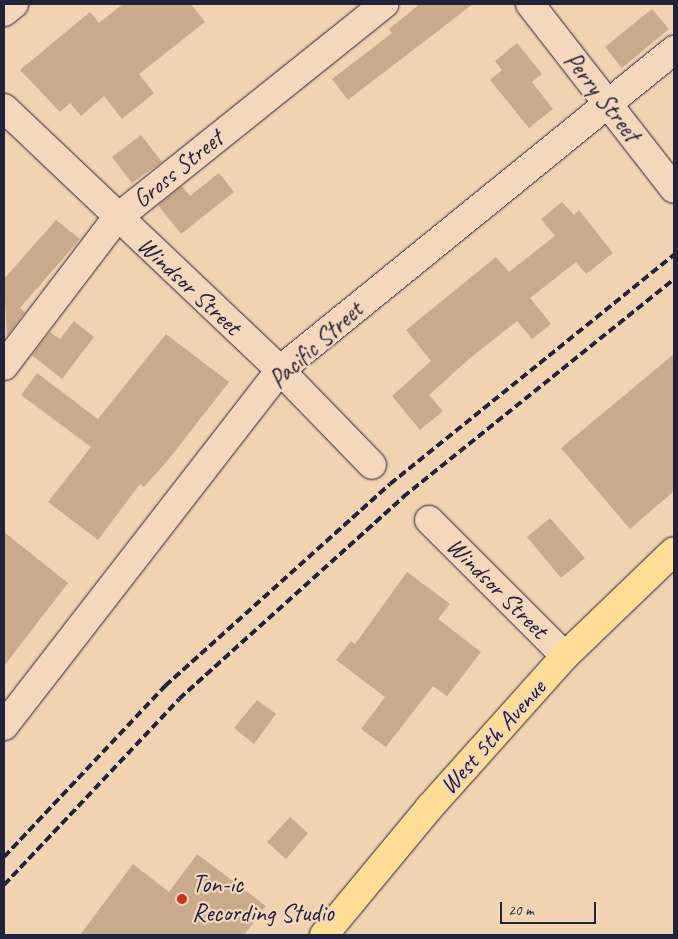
<!DOCTYPE html>
<html>
<head>
<meta charset="utf-8">
<style>
  body { margin:0 }
  #map { position:relative; width:678px; height:939px; overflow:hidden; background:#f1d2b1; font-family:Caveat,sans-serif }
  div>[style] { position:absolute }
  .building>* { inset:0; background:#c9ab8b }
  .roads { filter:drop-shadow(0 0 1px #22223b) drop-shadow(0 0 1px #22223b) }
  .minor>* { height:28px; margin:-14px; padding:0 14px; transform-origin:14px; border-radius:14px; background:#f5d7bb }
  .major>* { height:28px; margin:-14px; padding:0 14px; transform-origin:14px; border-radius:14px; background:#ffdd96 }
  .rail>* { height:4px; margin-top:-2px; transform-origin:0; background:repeating-linear-gradient(90deg,#22223b 0 8px,transparent 0 12px) }
  .dots>* { width:14px; height:14px; translate:-50% -50%; box-sizing:border-box; border:2px solid #f5d7bb; border-radius:50% }
  span { translate:-50% -50%; white-space:nowrap; text-align:center; line-height:1.15; -webkit-text-stroke:4.5px #f5d7bb; paint-order:stroke }
  .street-label { font-size:25px; color:#22223b }
  .poi-label { font-size:25px; color:#22223b }
  .left { translate:0 -50%; text-align:left }
  .frame { position:absolute; inset:0; border:5px solid #22223b; pointer-events:none }
  .scale { position:absolute; left:500px; top:902px; width:96px; height:22px; box-sizing:border-box; border:2px solid #22223b; border-top:0; padding-left:6px; font-size:15px; line-height:18px; white-space:nowrap; color:#22223b; -webkit-text-stroke:4px #f5d7bb; paint-order:stroke }
</style>
</head>
<body>
<div id="map">
  <div class="building">
    <div style="clip-path:polygon(123px 4px,191px 4px,205px 22px,139px 74px,154px 93px,122px 119px,104px 96px,81px 116px,70px 103px,60px 112px,20px 70px,90px 12px,99px 23px)"></div>
    <div style="clip-path:polygon(420px 4px,473px 4px,348px 100px,332px 79px,392px 33px,389px 29px)"></div>
    <div style="clip-path:polygon(652px 9px,669px 29px,622px 68px,605px 47px)"></div>
    <div style="clip-path:polygon(517px 43px,542px 74px,532px 82px,553px 109px,529px 128px,490px 80px,502px 70px,495px 61px)"></div>
    <div style="clip-path:polygon(141px 135px,162px 162px,132px 183px,112px 157px)"></div>
    <div style="clip-path:polygon(219px 173px,234px 192px,181px 234px,158px 205px,182px 186px,190px 196px)"></div>
    <div style="clip-path:polygon(562px 202px,574px 215px,579px 210px,613px 253px,586px 274px,576px 262px,530px 298px,551px 324px,532px 339px,517px 321px,469px 359px,429px 395px,443px 411px,420px 430px,392px 396px,431px 361px,406px 330px,496px 257px,509px 272px,555px 236px,541px 219px)"></div>
    <div style="clip-path:polygon(56px 220px,80px 239px,20px 308px,25px 312px,7px 336px,4px 279px)"></div>
    <div style="clip-path:polygon(74px 321px,94px 337px,62px 379px,32px 355px,50px 332px,60px 339px)"></div>
    <div style="clip-path:polygon(166px 334px,229px 382px,168px 460px,144px 487px,140px 484px,98px 540px,48px 502px,91px 447px,21px 395px,37px 373px,98px 419px)"></div>
    <div style="clip-path:polygon(674px 354px,674px 491px,630px 529px,561px 448px)"></div>
    <div style="clip-path:polygon(550px 518px,585px 558px,561px 578px,527px 537px)"></div>
    <div style="clip-path:polygon(4px 532px,68px 583px,4px 666px)"></div>
    <div style="clip-path:polygon(407px 572px,450px 604px,438px 619px,481px 652px,447px 696px,433px 686px,386px 747px,361px 729px,385px 697px,336px 660px,351px 641px,355px 644px)"></div>
    <div style="clip-path:polygon(257px 700px,276px 714px,254px 744px,234px 728px)"></div>
    <div style="clip-path:polygon(290px 817px,308px 833px,286px 859px,267px 842px)"></div>
    <div style="clip-path:polygon(197px 854px,266px 906px,244px 935px,80px 935px,133px 864px,169px 892px)"></div>
  </div>
  <div class="roads">
    <div class="minor">
      <div style="left:530px;top:4px;width:234px;rotate:52.1deg"></div>
      <div style="left:4px;top:12px;width:13px;rotate:-39deg"></div>
      <div style="left:4px;top:108px;width:381px;rotate:43.5deg"></div>
      <div style="left:280px;top:370px;width:132px;rotate:45.9deg"></div>
      <div style="left:4px;top:366px;width:185px;rotate:-52.7deg"></div>
      <div style="left:116px;top:219px;width:344px;rotate:-38.7deg"></div>
      <div style="left:429px;top:520px;width:192px;rotate:45deg"></div>
      <div style="left:4px;top:726px;width:450px;rotate:-52.2deg"></div>
      <div style="left:280px;top:370px;width:508px;rotate:-39.08deg"></div>
    </div>
    <div class="major">
      <div style="left:324px;top:935px;width:166px;rotate:-50.4deg"></div>
      <div style="left:430px;top:807px;width:203px;rotate:-48.2deg"></div>
      <div style="left:565px;top:656px;width:151px;rotate:-43.9deg"></div>
    </div>
  </div>
  <div class="rail">
    <div style="left:4px;top:857px;width:235px;rotate:-46.7deg"></div>
    <div style="left:165px;top:686px;width:302px;rotate:-41.9deg"></div>
    <div style="left:390px;top:484px;width:365px;rotate:-38.9deg"></div>
    <div style="left:4px;top:885px;width:255px;rotate:-46.7deg"></div>
    <div style="left:179px;top:699px;width:302px;rotate:-42deg"></div>
    <div style="left:403px;top:497px;width:348px;rotate:-38.8deg"></div>
  </div>
  <div class="dots">
    <div style="left:182px;top:899px;background:#c8321e"></div>
  </div>
  <div class="street-label">
    <span style="left:602px;top:97px;rotate:52deg">Perry Street</span>
    <span style="left:178px;top:169px;rotate:-39deg">Gross Street</span>
    <span style="left:189px;top:286px;rotate:43deg">Windsor Street</span>
    <span style="left:316px;top:345px;rotate:-42deg">Pacific Street</span>
    <span style="left:497px;top:588px;rotate:45deg">Windsor Street</span>
    <span style="left:493px;top:737px;rotate:-48deg">West 5th Avenue</span>
  </div>
  <div class="poi-label">
    <span class="left" style="left:192px;top:899px">Ton-ic<br>Recording Studio</span>
  </div>
  <div class="frame"></div>
  <div class="scale">20 m</div>
</div>
</body>
</html>
